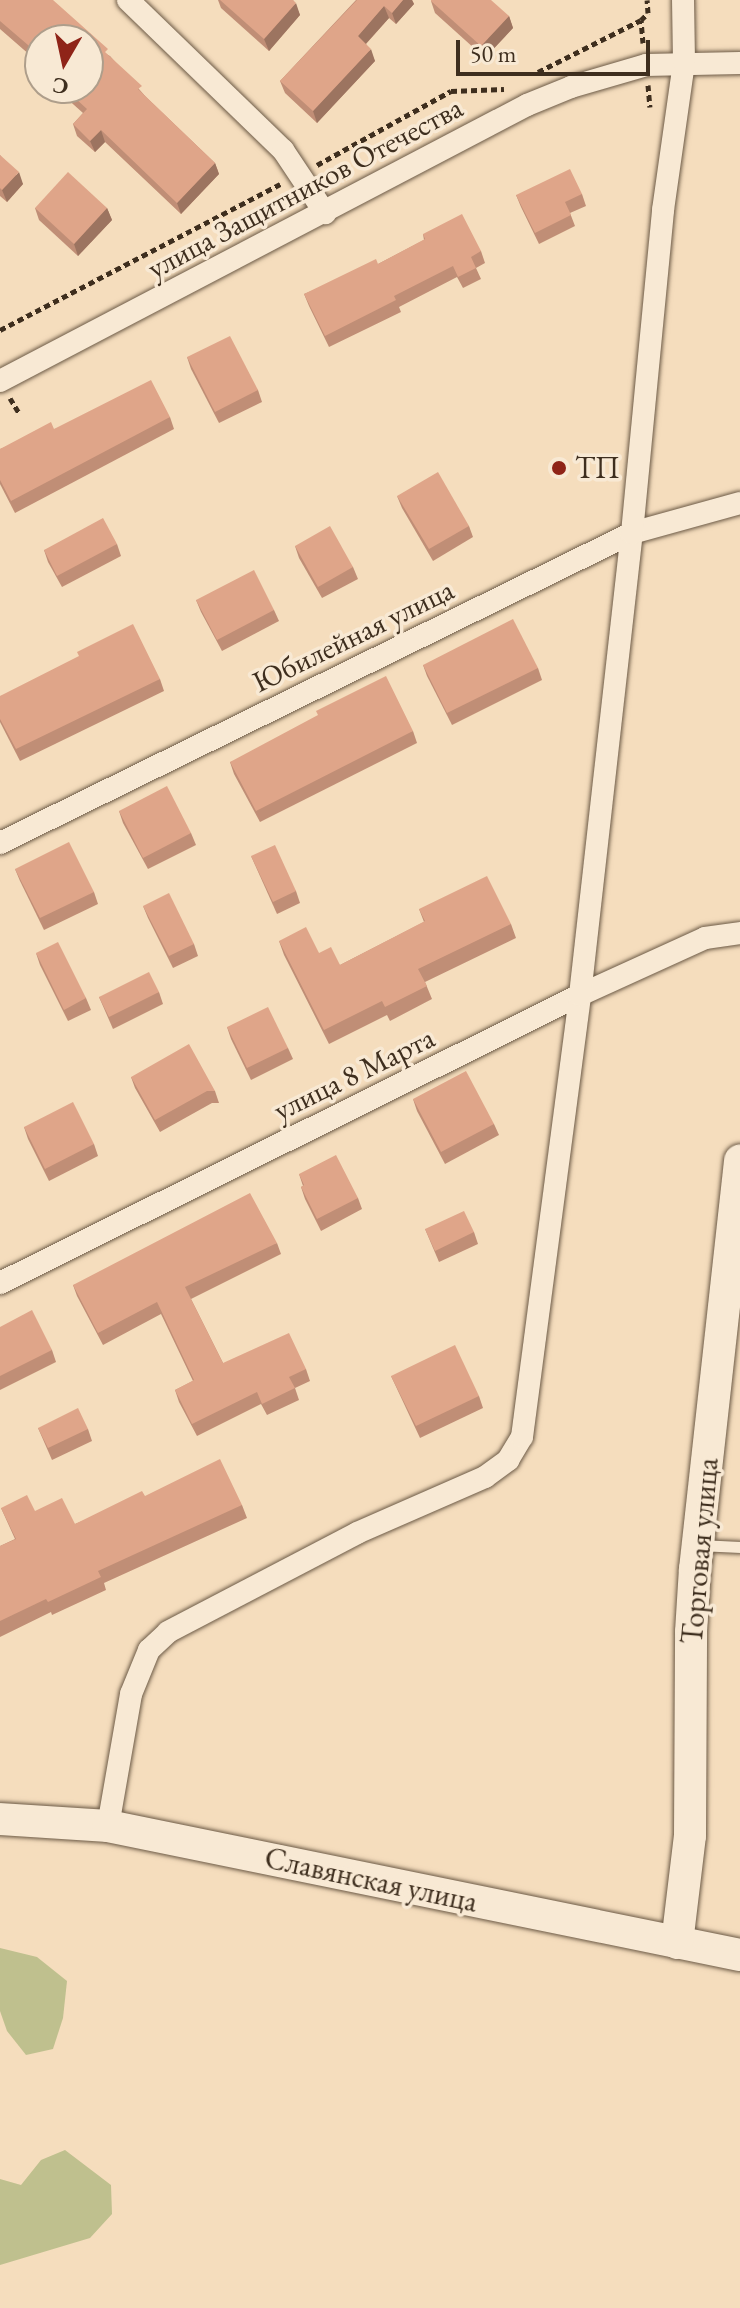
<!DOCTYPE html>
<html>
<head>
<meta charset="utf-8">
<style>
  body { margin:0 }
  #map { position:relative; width:740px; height:2308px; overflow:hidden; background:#f5ddbd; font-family:"EB Garamond",serif }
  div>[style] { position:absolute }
  .green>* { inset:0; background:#bfc08e }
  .path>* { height:5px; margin-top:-2.5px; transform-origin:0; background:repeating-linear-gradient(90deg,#3e2e1e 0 6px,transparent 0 10px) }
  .roads { filter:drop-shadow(0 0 2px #6c5a46) drop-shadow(0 0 2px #6c5a46) }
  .lane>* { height:11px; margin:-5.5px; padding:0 5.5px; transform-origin:5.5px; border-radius:5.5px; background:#f8e9d4 }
  .street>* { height:22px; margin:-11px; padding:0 11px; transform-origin:11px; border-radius:11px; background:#f8e9d4 }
  .secondary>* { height:32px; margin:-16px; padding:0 16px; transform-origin:16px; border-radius:16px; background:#f8e9d4 }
  .wall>* { inset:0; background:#c08e76 }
  .shaded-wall>* { inset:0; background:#9c7460 }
  .building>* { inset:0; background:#dfa589 }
  .dots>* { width:22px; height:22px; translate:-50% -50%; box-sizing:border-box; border:4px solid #f8e9d4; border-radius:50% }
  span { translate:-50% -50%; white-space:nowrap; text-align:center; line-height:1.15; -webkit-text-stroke:7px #f8e9d4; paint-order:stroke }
  .street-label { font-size:30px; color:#3e2e1e }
  .poi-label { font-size:30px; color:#3e2e1e }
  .left { translate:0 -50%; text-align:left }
  .north { position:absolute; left:24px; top:24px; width:80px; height:80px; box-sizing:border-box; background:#f8e9d4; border:2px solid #ae9e8b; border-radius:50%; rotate:189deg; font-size:22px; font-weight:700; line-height:32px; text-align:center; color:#3e2e1e }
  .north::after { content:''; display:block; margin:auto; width:28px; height:36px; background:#8f2418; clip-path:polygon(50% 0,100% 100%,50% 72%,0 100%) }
  .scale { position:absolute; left:456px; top:40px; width:194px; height:36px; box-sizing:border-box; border:4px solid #3e2e1e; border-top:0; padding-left:10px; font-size:24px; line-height:28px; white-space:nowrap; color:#3e2e1e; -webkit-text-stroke:6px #f8e9d4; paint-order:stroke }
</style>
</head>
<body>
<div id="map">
  <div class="green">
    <div style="clip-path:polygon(0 1948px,37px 1957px,67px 1981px,63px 2018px,53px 2049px,26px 2055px,7px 2031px,0 2011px)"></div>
    <div style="clip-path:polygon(65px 2150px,111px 2185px,112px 2214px,90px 2238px,0 2265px,0 2179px,21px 2185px,41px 2160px)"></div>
  </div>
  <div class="path">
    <div style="left:643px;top:43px;width:23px;rotate:-95deg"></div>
    <div style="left:641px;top:20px;width:10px;rotate:-45deg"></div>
    <div style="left:648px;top:13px;width:13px;rotate:-94deg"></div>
    <div style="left:538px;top:72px;width:115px;rotate:-26.8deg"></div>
    <div style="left:648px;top:85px;width:22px;rotate:85deg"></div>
    <div style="left:317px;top:165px;width:153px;rotate:-28.9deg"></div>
    <div style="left:451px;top:91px;width:53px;rotate:-2.2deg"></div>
    <div style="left:0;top:330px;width:316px;rotate:-27.5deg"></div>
    <div style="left:10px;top:398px;width:17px;rotate:59deg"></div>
  </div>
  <div class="roads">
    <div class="lane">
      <div style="left:699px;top:1545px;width:41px;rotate:2.8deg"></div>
    </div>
    <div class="street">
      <div style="left:128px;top:0;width:216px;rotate:44.1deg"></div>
      <div style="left:283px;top:150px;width:76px;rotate:56.3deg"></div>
      <div style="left:0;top:381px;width:595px;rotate:-27.64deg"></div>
      <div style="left:527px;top:105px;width:48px;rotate:-22.2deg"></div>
      <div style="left:571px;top:87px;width:78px;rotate:-16.3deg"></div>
      <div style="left:646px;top:65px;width:94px;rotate:-1.2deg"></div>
      <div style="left:0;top:843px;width:704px;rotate:-26.13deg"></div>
      <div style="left:632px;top:533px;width:112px;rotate:-15.5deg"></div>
      <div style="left:0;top:1283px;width:648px;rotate:-26.41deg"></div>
      <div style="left:580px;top:995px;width:137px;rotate:-24.5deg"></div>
      <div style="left:705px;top:938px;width:35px;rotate:-8deg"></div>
      <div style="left:108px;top:1826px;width:134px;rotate:-80.1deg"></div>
      <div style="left:131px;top:1694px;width:48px;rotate:-67.8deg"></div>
      <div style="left:149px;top:1650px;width:26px;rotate:-43deg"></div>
      <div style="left:168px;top:1632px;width:213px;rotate:-27.6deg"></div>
      <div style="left:357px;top:1533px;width:140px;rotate:-23.6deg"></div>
      <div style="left:485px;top:1477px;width:29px;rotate:-36deg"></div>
      <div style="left:508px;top:1460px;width:27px;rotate:-59deg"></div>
      <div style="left:522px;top:1437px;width:446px;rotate:-82.5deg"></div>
      <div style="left:580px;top:995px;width:465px;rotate:-83.6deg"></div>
      <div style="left:632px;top:533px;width:324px;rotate:-84.5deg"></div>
      <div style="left:663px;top:210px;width:149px;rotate:-81.9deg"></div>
      <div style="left:684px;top:62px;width:62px;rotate:-90.9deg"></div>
    </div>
    <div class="secondary">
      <div style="left:0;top:1819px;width:108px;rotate:3.7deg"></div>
      <div style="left:108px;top:1826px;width:645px;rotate:11.54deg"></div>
      <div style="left:677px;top:1943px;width:108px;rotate:-83.1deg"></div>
      <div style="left:690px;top:1836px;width:204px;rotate:-89.7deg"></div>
      <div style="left:691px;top:1632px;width:63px;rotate:-86.4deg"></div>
      <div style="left:695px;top:1569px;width:411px;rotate:-83.7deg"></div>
    </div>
  </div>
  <div class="wall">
    <div style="clip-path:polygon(0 0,110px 56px,146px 97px,215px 163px,219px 174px,181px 214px,105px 142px,95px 152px,77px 136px,73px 124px,83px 113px,55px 88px,88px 88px,40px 40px,40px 75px,34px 69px,30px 57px,31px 56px,0 29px)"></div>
    <div style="clip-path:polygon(218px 0,293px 0,300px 15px,269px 51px,221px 8px)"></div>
    <div style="clip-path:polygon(356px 0,412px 0,414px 4px,396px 24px,389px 18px,366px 44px,375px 61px,317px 123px,285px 93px,280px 81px)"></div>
    <div style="clip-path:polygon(431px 1px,509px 16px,513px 28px,485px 58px,435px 13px)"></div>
    <div style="clip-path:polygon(0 155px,23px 184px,7px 202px,0 196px)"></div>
    <div style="clip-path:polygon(582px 194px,586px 206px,570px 213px,575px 226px,539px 244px,521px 207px,516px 195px)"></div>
    <div style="clip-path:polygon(35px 208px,107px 208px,112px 220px,78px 256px,39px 220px)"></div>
    <div style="clip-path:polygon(423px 234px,481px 251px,485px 263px,476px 268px,481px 279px,463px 288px,457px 277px,399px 307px,401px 312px,329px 347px,309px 306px,304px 294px,378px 264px,424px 240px)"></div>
    <div style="clip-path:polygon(187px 357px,258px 390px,262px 402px,219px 423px,191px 369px)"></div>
    <div style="clip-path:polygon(170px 417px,174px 429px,15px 513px,0 484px,0 449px,54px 429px)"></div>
    <div style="clip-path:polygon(397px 496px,469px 526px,473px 537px,433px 561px,402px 508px)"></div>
    <div style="clip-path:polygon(117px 544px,121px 556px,62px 587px,48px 562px,44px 550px)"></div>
    <div style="clip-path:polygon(295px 546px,353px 567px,358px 579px,322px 598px,299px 558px)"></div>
    <div style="clip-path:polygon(196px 600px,274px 610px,279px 621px,222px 651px,201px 612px)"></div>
    <div style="clip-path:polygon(423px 665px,538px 668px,542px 680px,452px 725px,427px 676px)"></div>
    <div style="clip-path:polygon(160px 679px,164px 691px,20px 761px,0 722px,0 696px)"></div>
    <div style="clip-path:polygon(413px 731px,417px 743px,260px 822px,234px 774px,230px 762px)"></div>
    <div style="clip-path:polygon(119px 811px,191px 833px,196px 845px,148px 869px,123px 823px)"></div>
    <div style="clip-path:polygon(251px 856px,296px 891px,300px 903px,277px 914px)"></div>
    <div style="clip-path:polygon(15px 869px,94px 892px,98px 904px,44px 930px,20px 881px)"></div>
    <div style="clip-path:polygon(143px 906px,194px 944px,198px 956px,173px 968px,148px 918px)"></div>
    <div style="clip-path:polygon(419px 909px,511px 924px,516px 938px,425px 982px,432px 999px,390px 1021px,387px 1015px,329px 1044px,284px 955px,279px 941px,319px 953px,340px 965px,424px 922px)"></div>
    <div style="clip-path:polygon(36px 953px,86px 998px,91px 1010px,68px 1021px,40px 965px)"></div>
    <div style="clip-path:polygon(159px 992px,163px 1004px,113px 1029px,99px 997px)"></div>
    <div style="clip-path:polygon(227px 1027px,288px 1048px,293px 1059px,251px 1080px,231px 1039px)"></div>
    <div style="clip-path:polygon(131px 1077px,215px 1091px,219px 1103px,212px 1103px,160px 1132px,135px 1088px)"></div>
    <div style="clip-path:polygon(413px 1099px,494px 1124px,499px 1135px,445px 1164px,417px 1111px)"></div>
    <div style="clip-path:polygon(24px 1127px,94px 1144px,98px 1156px,49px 1181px,28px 1139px)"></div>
    <div style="clip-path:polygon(299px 1174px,358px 1198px,362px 1209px,321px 1231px,305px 1199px,301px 1187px,303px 1186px)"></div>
    <div style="clip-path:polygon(425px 1229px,474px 1232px,478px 1244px,439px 1262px)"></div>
    <div style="clip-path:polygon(277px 1243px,281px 1254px,191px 1299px,223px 1363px,306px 1369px,310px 1381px,295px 1388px,299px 1400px,267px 1415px,261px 1404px,197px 1436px,179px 1402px,175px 1390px,193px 1381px,161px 1314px,103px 1345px,77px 1296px,73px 1285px)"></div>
    <div style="clip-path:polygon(0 1327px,52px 1350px,56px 1362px,0 1390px)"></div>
    <div style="clip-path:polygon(391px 1376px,479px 1396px,483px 1408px,420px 1438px)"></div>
    <div style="clip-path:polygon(38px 1428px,88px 1429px,92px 1441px,52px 1460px)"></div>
    <div style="clip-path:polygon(145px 1496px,242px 1505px,247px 1518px,104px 1583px,106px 1590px,52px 1615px,51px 1612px,0 1637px,0 1546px,15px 1539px,1px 1508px,35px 1511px,75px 1524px)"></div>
  </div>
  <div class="shaded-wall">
    <div style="clip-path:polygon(403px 0,412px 0,414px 4px,396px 24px,392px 13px)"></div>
    <div style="clip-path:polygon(296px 3px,300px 15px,269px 51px,264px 39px)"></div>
    <div style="clip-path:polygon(384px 6px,389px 18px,362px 48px,358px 36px)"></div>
    <div style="clip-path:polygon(509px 16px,513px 28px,485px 58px,481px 46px)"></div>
    <div style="clip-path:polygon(371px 49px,375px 61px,317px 123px,313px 111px)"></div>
    <div style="clip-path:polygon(101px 130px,105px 142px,95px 152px,90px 141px)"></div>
    <div style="clip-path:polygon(215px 163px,219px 174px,181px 214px,177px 203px)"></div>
    <div style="clip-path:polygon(19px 172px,23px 184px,7px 202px,2px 190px)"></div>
    <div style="clip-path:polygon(107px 208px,112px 220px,78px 256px,74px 244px)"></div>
  </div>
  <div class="building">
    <div style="clip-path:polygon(0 0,53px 0,108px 49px,105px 52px,142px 86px,138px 89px,215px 163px,177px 203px,101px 130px,90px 141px,73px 124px,87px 109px,64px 88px,88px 88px,88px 40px,40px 40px,40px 67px,30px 57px,35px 51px,0 21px)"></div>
    <div style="clip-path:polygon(220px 0,293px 0,296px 3px,264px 39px)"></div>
    <div style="clip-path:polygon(357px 0,403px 0,392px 13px,384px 6px,358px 36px,371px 49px,313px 111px,280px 81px)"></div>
    <div style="clip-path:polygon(431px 0,491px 0,509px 16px,481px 46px,431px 1px)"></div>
    <div style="clip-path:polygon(0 155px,19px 172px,2px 190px,0 188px)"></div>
    <div style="clip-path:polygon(570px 169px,582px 194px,565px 202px,571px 215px,535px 233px,516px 195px)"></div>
    <div style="clip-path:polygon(68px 172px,107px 208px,74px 244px,35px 208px)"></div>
    <div style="clip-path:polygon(462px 214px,481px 251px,471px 257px,476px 268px,458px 277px,453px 266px,394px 296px,396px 300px,325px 336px,304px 294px,376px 259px,378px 264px,425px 239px,423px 234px)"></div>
    <div style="clip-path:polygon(230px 336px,258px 390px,215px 412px,187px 357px)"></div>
    <div style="clip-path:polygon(151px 380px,170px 417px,11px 501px,0 480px,0 449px,51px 422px,54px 429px)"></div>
    <div style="clip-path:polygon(438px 472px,469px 526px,429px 549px,397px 496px)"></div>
    <div style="clip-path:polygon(103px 518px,117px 544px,57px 576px,44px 550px)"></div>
    <div style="clip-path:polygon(330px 526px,353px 567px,318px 587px,295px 546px)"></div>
    <div style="clip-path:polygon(254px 570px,274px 610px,217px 640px,196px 600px)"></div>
    <div style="clip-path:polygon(513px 619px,538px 668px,447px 713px,423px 665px)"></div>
    <div style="clip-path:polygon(133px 624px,160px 679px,16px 749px,0 719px,0 696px,79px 656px,77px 652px)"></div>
    <div style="clip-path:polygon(386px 676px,413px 731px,256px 811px,230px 762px,318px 715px,316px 711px)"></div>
    <div style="clip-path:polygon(167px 786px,191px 833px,143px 858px,119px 811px)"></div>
    <div style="clip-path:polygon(69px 842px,94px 892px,40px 918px,15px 869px)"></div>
    <div style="clip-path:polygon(275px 845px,296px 891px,273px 902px,251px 856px)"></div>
    <div style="clip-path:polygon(487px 876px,511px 924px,418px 969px,427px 986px,385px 1007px,382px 1001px,324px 1030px,279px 941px,306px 927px,319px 953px,331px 947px,340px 965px,425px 921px,419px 909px)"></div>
    <div style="clip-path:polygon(169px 893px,194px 944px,169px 956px,143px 906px)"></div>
    <div style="clip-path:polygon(58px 942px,86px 998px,64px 1010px,36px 953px)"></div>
    <div style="clip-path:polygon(149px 972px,159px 992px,109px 1017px,99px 997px)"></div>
    <div style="clip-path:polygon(268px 1007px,288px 1048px,247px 1068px,227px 1027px)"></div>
    <div style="clip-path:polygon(189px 1044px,215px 1091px,207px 1091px,155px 1120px,131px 1077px)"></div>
    <div style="clip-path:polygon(466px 1071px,494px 1124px,441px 1152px,413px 1099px)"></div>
    <div style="clip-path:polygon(73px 1102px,94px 1144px,45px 1169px,24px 1127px)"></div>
    <div style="clip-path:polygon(336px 1155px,358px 1198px,317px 1219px,301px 1187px,304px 1185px,299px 1174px)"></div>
    <div style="clip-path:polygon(250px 1193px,277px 1243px,185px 1287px,223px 1363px,289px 1333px,306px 1369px,289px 1377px,295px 1388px,262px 1404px,257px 1392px,192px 1424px,175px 1390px,194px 1380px,157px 1302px,98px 1333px,73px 1285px)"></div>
    <div style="clip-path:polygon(464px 1211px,474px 1232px,435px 1251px,425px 1229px)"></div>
    <div style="clip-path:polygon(32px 1310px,52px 1350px,0 1376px,0 1327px)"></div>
    <div style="clip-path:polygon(455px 1345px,479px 1396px,416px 1426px,391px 1376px)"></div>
    <div style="clip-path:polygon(78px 1408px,88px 1429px,48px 1448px,38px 1428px)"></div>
    <div style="clip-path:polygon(220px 1459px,242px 1505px,98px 1571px,101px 1577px,48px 1602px,46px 1599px,0 1621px,0 1546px,16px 1539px,1px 1508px,27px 1495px,35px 1511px,62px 1498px,75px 1524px,142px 1491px,145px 1496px)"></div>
  </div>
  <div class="dots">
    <div style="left:559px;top:468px;background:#8f2418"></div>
  </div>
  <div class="street-label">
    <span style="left:305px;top:188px;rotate:-28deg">улица Защитников Отечества</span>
    <span style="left:353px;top:636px;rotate:-26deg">Юбилейная улица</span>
    <span style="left:354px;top:1074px;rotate:-26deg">улица 8 Марта</span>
    <span style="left:700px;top:1551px;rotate:-85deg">Торговая улица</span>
    <span style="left:371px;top:1880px;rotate:12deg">Славянская улица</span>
  </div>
  <div class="poi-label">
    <span class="left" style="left:575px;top:468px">ТП</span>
  </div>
  <div class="north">С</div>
  <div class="scale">50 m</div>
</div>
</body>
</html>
